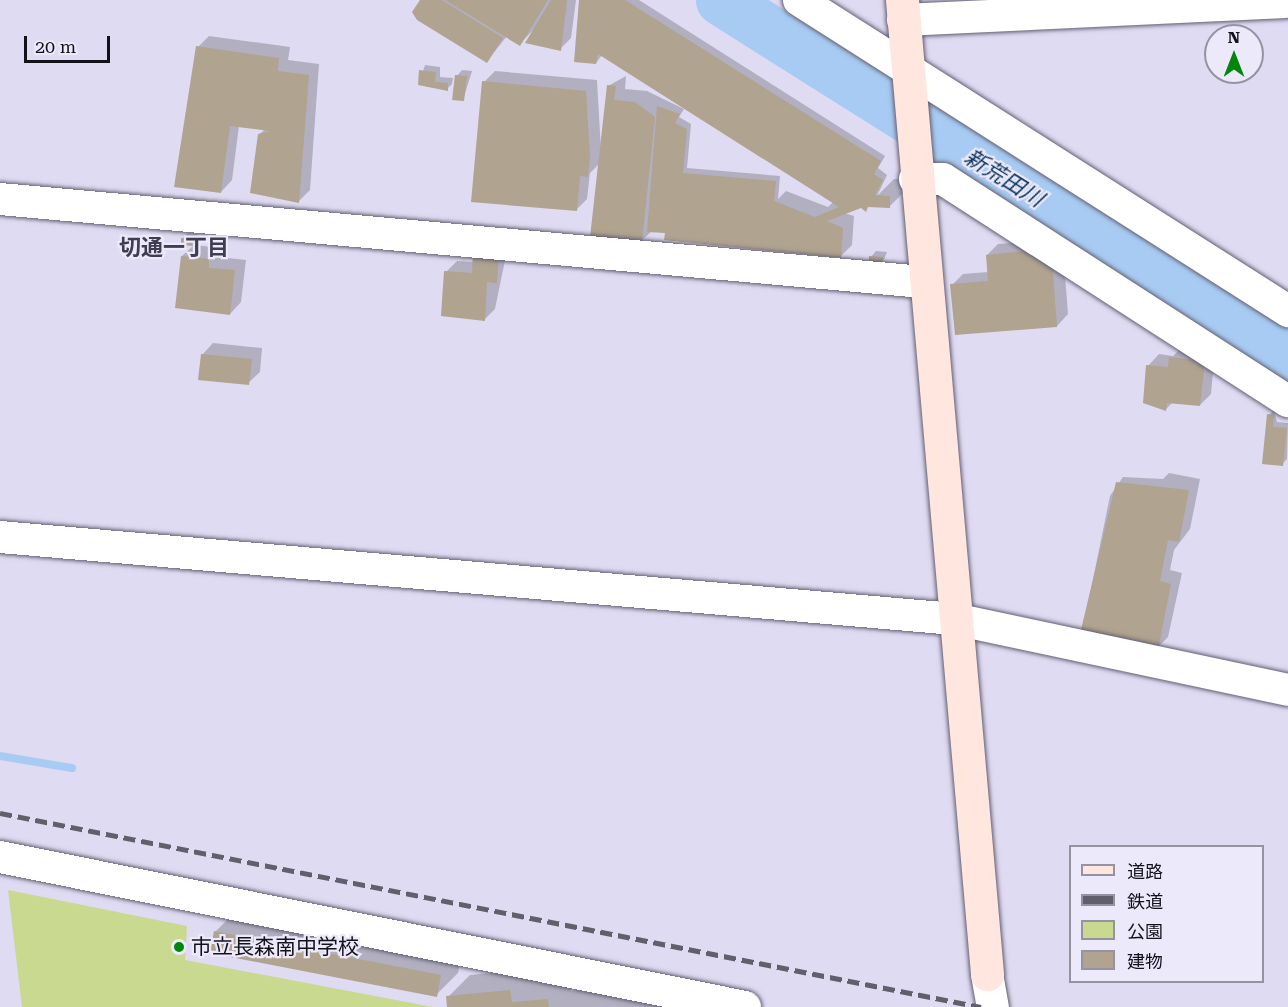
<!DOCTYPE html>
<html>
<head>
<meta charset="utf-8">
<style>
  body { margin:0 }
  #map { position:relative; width:1288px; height:1007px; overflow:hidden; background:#dfdbf2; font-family:"Roboto Serif","Noto Sans JP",serif }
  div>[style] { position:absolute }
  .green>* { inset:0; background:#cad990 }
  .shadow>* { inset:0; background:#0003 }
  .stream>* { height:8px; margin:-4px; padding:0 4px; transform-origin:4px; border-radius:4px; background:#a8cbf3 }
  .river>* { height:51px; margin:-25.5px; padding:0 25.5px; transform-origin:25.5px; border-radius:25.5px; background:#a8cbf3 }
  .building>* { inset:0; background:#b0a38f }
  .roads { filter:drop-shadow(0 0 2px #635f73) drop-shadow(0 0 2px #635f73) }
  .street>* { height:32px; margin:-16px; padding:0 16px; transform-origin:16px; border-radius:16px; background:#fff }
  .secondary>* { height:33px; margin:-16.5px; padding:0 16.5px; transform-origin:16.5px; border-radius:16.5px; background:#ffe6df }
  .rail>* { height:4.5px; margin-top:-2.25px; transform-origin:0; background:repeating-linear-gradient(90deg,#625f6d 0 12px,transparent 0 18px) }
  .dots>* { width:16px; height:16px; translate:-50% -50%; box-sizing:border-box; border:3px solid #ece9fb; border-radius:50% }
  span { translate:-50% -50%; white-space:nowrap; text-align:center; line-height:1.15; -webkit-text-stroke:4.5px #ece9fb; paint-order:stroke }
  .poi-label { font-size:21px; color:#131119 }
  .left { translate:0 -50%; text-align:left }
  .water-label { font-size:22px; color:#09335c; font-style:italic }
  .neighbourhood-label { font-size:22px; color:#413d50; font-weight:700 }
  .legend { position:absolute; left:1069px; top:845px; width:195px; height:138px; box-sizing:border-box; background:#ece9fb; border:2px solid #9593a1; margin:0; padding:8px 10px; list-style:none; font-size:18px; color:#131119 }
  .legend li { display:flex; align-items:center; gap:12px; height:30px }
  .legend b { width:30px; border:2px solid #9593a1 }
  .north { position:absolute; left:1204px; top:24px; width:60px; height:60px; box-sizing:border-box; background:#ece9fb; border:2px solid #9593a1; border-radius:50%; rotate:0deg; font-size:16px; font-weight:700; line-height:24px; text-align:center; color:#131119 }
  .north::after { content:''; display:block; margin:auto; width:21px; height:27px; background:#00860b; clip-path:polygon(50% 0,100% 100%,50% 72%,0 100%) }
  .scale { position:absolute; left:24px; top:36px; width:86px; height:27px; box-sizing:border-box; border:3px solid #131119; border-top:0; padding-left:8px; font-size:18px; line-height:21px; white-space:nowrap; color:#131119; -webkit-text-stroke:4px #ece9fb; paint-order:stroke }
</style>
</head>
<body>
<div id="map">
  <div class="green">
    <div style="clip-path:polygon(8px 890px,187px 926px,185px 960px,433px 1007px,22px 1007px)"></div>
  </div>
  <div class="shadow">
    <div style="clip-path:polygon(422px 0,576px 0,571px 38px,560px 49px,533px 30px,520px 44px,507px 36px,487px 61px)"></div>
    <div style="clip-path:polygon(582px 0,639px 0,885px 156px,878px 168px,887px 175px,877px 196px,894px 179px,906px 179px,906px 190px,889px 207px,861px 206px,844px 213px,854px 216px,852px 245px,841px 256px,652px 231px,641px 241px,600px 163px,590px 173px,587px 199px,576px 210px,484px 82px,495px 71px,597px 80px,601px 151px,608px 86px,626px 76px,625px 89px,647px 91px,684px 109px,679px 117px,691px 124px,687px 168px,780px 176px,778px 199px,786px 191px,828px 207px,833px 202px,602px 55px,596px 63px)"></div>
    <div style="clip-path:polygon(209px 36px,290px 47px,288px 60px,319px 64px,310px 190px,298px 202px,260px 134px,265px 129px,239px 126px,232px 180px,221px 192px,198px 47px)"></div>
    <div style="clip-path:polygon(425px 65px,440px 67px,440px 77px,453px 78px,452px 84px,447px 89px,419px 84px)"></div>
    <div style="clip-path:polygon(462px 70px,472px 71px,463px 100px,457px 76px)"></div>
    <div style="clip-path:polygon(188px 233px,198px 234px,192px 244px,182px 239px)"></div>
    <div style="clip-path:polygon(1048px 240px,1063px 249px,1068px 314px,1057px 326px,952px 285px,963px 274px,988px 272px,987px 255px,998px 244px)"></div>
    <div style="clip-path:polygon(509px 241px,495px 309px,484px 320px,446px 272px,457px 261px,474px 262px)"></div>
    <div style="clip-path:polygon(194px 245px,220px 248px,219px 257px,246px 260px,241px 302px,230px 314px,182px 256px)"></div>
    <div style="clip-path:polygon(876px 251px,887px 252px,882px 264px,871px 257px)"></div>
    <div style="clip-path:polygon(213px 343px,262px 348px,260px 372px,248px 383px,202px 355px)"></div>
    <div style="clip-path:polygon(1182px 347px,1215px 350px,1211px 394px,1200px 405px,1173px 402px,1166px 409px,1148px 366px,1159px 354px,1173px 356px)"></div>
    <div style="clip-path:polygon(1274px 410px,1277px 422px,1288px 423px,1287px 459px,1282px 464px,1269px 415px)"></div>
    <div style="clip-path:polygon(1169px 473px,1200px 479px,1190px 529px,1174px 550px,1170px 570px,1182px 573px,1168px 637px,1157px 648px,1082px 633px,1110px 496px,1123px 477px,1163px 479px)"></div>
    <div style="clip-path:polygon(237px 910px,462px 954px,458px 973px,436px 995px,215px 932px)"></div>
    <div style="clip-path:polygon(532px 969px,533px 981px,570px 978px,571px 991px,635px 985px,636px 1001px,649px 989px,713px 1007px,449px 1007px,448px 997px,470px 975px)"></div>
  </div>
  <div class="stream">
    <div style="left:0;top:756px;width:73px;rotate:9.5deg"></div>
  </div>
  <div class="river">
    <div style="left:721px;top:0;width:670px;rotate:32.2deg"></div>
  </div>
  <div class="building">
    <div style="clip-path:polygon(420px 0,442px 0,503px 38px,487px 63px,417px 20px,412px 12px)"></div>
    <div style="clip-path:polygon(445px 0,548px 0,520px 46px)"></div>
    <div style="clip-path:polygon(551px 0,567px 0,561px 51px,525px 43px)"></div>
    <div style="clip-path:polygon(579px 0,625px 0,881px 161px,874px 174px,883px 180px,875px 195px,890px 196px,890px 208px,868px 207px,866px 212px,861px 208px,827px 221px,843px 228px,841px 258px,664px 240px,665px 233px,647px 232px,657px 106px,680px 114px,675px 123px,687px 129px,683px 173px,776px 181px,774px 201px,815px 217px,839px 207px,598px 54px,596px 64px,574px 62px)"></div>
    <div style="clip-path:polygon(196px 46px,279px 58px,278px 71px,309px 75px,299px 203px,250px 193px,258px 134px,270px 131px,230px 126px,221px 193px,174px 187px)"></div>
    <div style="clip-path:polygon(419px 70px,436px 72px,435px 82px,448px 83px,448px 91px,418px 85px)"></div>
    <div style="clip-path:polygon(455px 75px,467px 76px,464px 101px,452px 100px)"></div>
    <div style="clip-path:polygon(482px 81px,586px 91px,590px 155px,588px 177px,580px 176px,577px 211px,471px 202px)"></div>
    <div style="clip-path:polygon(607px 85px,616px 86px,614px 100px,635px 102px,655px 117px,642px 242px,590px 237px)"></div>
    <div style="clip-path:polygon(181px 238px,193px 239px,193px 246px,181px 245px)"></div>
    <div style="clip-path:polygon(473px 250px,499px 252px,497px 283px,487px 282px,485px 321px,441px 316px,444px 271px,472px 273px)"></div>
    <div style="clip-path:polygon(1036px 250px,1052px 260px,1057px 327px,955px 335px,950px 284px,988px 281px,986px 255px)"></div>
    <div style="clip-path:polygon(181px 256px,209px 259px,209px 268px,235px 270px,230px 315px,175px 308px)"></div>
    <div style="clip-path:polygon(869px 256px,883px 257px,882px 265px,869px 264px)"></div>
    <div style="clip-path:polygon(201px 354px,252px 359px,249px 385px,198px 380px)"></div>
    <div style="clip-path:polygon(1169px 357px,1205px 361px,1200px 406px,1167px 403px,1166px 411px,1143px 403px,1146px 365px,1168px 367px)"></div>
    <div style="clip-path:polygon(1267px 414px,1274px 415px,1273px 427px,1287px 428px,1283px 466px,1262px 464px)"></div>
    <div style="clip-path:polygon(1116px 482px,1189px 490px,1179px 542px,1168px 540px,1160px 581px,1171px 584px,1158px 650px,1080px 634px)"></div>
    <div style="clip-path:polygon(214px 931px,441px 975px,437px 997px,210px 953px)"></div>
    <div style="clip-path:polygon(510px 990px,512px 1002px,548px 999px,549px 1007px,447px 1007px,446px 996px)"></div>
  </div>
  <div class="roads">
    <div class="street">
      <div style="left:799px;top:0;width:580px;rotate:32.46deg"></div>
      <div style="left:903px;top:20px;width:385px;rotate:-2.7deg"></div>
      <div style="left:915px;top:179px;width:28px"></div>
      <div style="left:943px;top:179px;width:410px;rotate:32.8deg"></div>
      <div style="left:0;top:199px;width:927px;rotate:5.14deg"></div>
      <div style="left:0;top:537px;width:958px;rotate:4.91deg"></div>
      <div style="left:954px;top:619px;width:341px;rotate:12deg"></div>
      <div style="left:0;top:857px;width:760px;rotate:11.38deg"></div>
      <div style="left:987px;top:974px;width:34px;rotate:80deg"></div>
    </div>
    <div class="secondary">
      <div style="left:902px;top:0;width:978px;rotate:85.01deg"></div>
    </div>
  </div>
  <div class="rail">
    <div style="left:0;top:813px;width:1000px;rotate:11.19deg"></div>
  </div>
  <div class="dots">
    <div style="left:179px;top:947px;background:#00860b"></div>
  </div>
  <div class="poi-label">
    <span class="left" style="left:191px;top:947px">市立長森南中学校</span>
  </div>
  <div class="water-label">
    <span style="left:1004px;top:178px;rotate:32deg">新荒田川</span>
  </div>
  <div class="neighbourhood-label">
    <span style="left:174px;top:248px">切通一丁目</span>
  </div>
  <ul class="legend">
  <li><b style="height:8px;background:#ffe6df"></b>道路</li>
  <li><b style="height:8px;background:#625f6d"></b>鉄道</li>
  <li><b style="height:16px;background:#cad990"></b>公園</li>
  <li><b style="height:16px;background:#b0a38f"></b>建物</li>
  </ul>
  <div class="north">N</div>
  <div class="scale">20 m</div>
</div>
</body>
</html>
